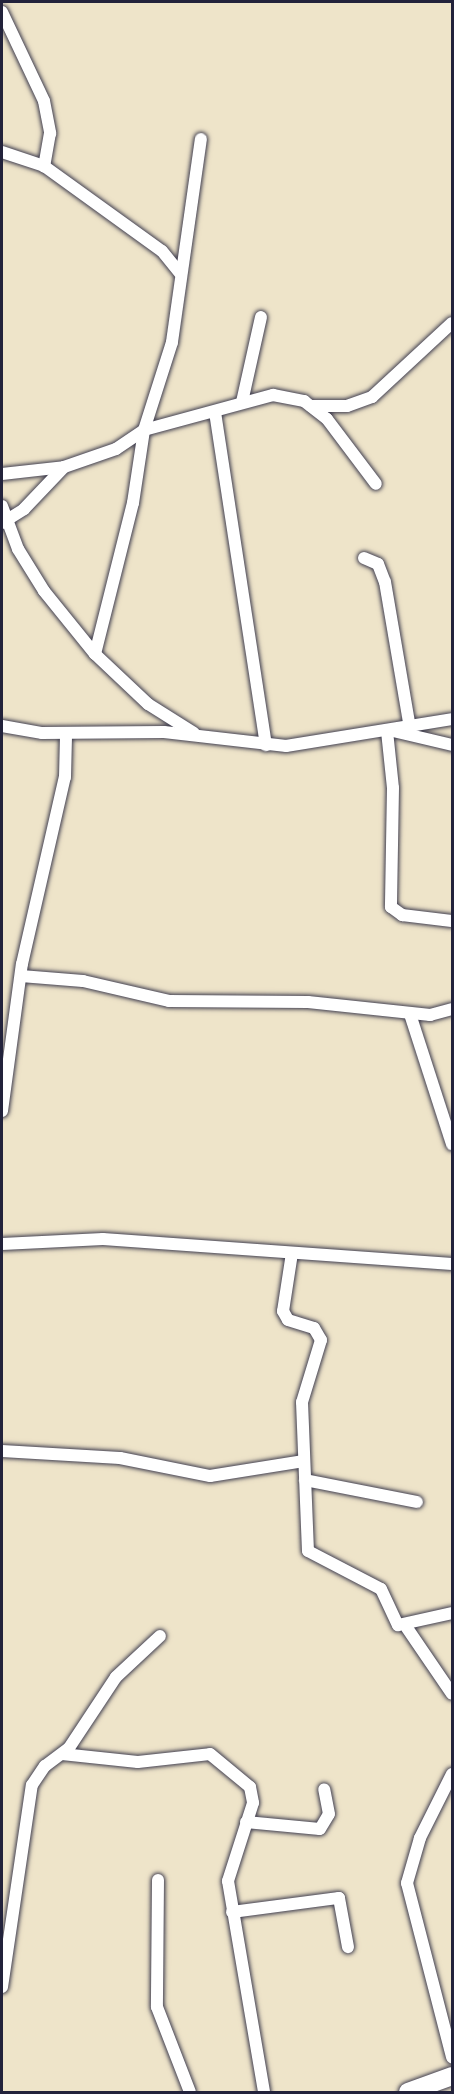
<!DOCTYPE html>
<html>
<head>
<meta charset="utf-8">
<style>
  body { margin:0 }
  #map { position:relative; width:454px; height:2094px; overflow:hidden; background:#eee4c9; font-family:"IM FELL Great Primer",serif }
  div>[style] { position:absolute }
  .roads { filter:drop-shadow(0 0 2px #413f50) drop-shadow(0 0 2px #413f50) }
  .street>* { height:12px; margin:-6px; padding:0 6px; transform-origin:6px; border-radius:6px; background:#fff }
  .secondary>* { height:18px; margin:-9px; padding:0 9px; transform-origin:9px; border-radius:9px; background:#fff }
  span { translate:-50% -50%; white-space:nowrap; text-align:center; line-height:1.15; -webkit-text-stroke:5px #f6f6f2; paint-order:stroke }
  .frame { position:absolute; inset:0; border:3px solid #22223b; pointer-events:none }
</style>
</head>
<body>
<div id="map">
  <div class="roads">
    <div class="street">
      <div style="left:2px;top:12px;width:98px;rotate:64.7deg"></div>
      <div style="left:44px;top:101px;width:33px;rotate:79deg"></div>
      <div style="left:50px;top:133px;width:34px;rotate:100deg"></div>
      <div style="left:2px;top:152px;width:44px;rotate:18.4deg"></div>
      <div style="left:44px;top:166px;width:145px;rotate:35.8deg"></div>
      <div style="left:162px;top:251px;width:28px;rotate:51deg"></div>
      <div style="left:242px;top:402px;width:87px;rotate:-77.4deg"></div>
      <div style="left:311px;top:406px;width:36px"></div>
      <div style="left:347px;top:406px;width:27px;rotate:-20deg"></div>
      <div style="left:372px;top:397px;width:109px;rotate:-42.8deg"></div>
      <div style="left:215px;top:412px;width:337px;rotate:81.3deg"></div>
      <div style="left:2px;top:474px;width:62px;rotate:-6.4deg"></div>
      <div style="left:64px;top:467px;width:55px;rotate:-19.1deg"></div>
      <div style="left:116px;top:449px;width:34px;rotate:-34deg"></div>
      <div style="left:144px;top:430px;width:134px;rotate:-15.2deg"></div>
      <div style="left:273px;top:395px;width:32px;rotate:11deg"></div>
      <div style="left:304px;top:401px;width:29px;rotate:38deg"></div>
      <div style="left:327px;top:419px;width:81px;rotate:53deg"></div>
      <div style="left:2px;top:506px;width:46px;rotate:69.6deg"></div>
      <div style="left:18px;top:549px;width:49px;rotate:58.2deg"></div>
      <div style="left:44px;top:591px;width:81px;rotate:51deg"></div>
      <div style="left:95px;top:654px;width:73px;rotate:43.3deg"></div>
      <div style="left:148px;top:704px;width:54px;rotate:32.2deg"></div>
      <div style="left:2px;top:523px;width:26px;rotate:-32deg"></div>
      <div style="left:24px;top:509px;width:58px;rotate:-46.4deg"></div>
      <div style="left:364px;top:558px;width:15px;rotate:23deg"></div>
      <div style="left:378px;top:564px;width:19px;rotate:69deg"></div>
      <div style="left:385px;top:582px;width:148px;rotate:80.3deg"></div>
      <div style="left:95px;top:654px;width:156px;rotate:-75.9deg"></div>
      <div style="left:133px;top:503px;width:74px;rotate:-81.4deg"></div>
      <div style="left:144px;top:430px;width:92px;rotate:-72.3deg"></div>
      <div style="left:172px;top:342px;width:205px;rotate:-81.9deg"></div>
      <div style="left:2px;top:726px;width:41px;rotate:9.9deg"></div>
      <div style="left:42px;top:733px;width:122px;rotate:-0.5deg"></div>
      <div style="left:164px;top:732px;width:123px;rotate:6.5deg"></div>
      <div style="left:286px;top:746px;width:168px;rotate:-9.2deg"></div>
      <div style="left:387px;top:731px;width:57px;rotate:84deg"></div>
      <div style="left:393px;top:788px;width:119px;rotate:91deg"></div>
      <div style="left:391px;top:907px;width:14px;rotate:36deg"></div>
      <div style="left:402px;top:915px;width:50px;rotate:6.8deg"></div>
      <div style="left:393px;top:731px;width:61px;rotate:13.3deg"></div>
      <div style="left:21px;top:976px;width:62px;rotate:4.6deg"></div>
      <div style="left:83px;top:981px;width:88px;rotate:13.1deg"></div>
      <div style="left:169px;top:1001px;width:139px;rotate:0.4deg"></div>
      <div style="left:308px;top:1002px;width:123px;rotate:6.1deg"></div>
      <div style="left:430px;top:1015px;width:23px;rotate:-15deg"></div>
      <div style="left:410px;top:1014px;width:137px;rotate:72.1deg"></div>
      <div style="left:2px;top:1111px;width:148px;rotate:-82.3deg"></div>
      <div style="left:22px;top:964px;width:192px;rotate:-77.1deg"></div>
      <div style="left:65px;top:777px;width:42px;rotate:-88.6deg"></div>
      <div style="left:2px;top:1244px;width:101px;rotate:-2.8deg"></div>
      <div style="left:103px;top:1239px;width:350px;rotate:4.1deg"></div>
      <div style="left:292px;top:1253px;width:59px;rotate:98.8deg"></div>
      <div style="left:283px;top:1311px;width:10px;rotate:61deg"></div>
      <div style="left:288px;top:1320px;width:27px;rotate:17deg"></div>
      <div style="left:314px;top:1328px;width:14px;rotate:60deg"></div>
      <div style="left:321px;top:1340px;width:65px;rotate:107deg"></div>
      <div style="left:302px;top:1402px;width:149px;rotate:87.7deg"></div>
      <div style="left:308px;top:1551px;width:82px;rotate:27.5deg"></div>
      <div style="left:381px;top:1589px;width:40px;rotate:65deg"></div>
      <div style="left:398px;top:1625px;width:55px;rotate:-12.5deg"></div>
      <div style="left:2px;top:1451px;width:118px;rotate:3.4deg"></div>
      <div style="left:120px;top:1458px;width:92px;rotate:11.3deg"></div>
      <div style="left:210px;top:1476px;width:95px;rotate:-9.1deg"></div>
      <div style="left:305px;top:1480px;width:114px;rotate:11.1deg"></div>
      <div style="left:405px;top:1625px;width:83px;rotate:55.7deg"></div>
      <div style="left:62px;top:1754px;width:76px;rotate:6deg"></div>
      <div style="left:138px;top:1762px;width:72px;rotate:-6.3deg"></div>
      <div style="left:210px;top:1754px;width:52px;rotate:39.5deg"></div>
      <div style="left:250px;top:1787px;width:16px;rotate:79deg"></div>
      <div style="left:253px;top:1803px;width:82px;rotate:107.8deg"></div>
      <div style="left:228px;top:1881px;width:214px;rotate:80.3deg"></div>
      <div style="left:452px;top:1774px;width:72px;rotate:116.6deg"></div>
      <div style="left:420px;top:1838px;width:47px;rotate:106.1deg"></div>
      <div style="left:407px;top:1883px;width:180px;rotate:75.5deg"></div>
      <div style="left:246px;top:1822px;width:74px;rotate:5.4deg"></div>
      <div style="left:320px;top:1829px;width:17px;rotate:-59deg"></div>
      <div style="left:329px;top:1814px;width:25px;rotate:-101deg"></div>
      <div style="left:158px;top:1880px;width:127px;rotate:90.5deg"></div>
      <div style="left:157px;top:2007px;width:91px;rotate:68.8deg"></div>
      <div style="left:232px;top:1912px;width:108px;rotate:-7.5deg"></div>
      <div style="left:339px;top:1898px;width:50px;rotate:79.6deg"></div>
      <div style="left:2px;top:1987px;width:204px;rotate:-81.6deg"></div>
      <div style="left:32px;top:1785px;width:23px;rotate:-56deg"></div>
      <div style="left:45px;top:1766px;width:30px;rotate:-37deg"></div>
      <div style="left:69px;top:1748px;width:85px;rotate:-56.5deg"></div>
      <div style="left:116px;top:1677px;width:60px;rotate:-43deg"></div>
    </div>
    <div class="secondary">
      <div style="left:408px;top:2092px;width:47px;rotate:-20deg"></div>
    </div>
  </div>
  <div class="frame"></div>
</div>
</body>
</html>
